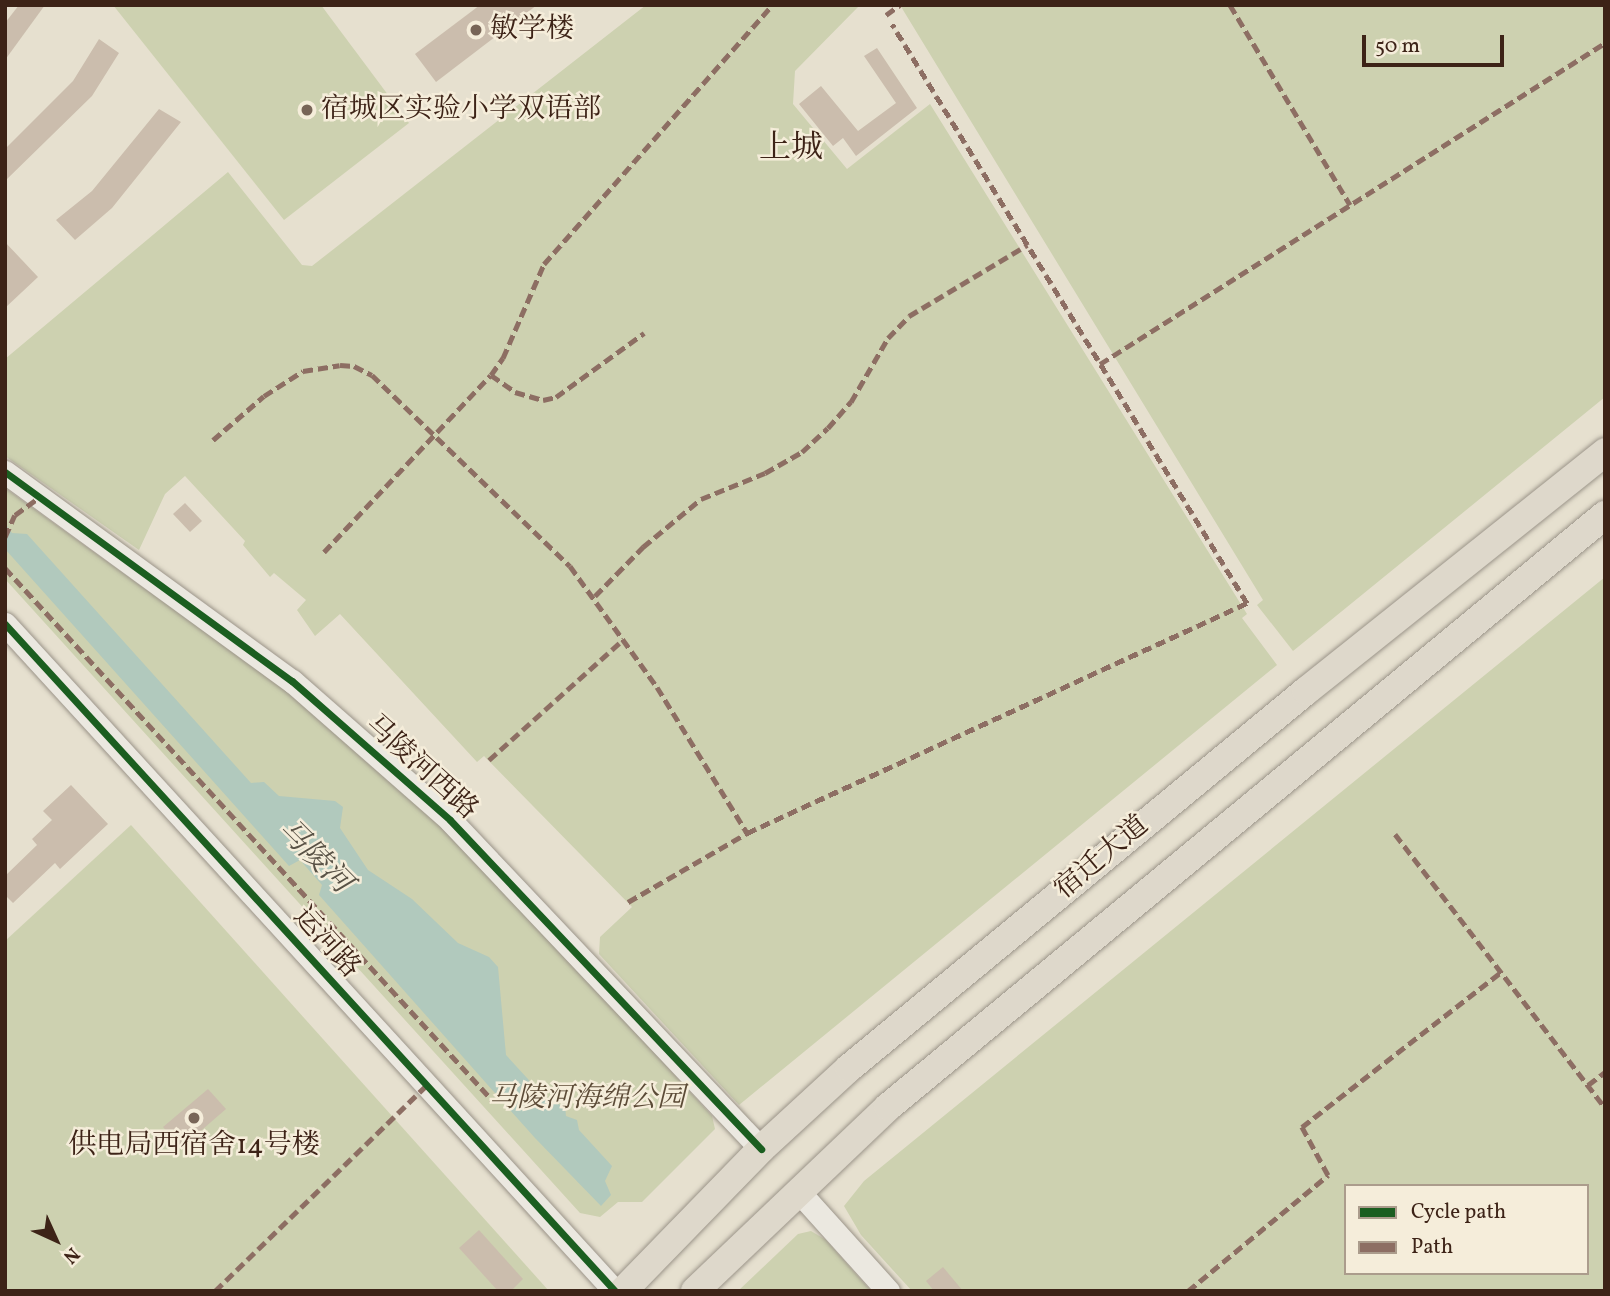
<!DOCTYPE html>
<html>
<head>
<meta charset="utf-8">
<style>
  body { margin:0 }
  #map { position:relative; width:1610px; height:1296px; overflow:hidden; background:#e6e0cf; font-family:Vollkorn,"Noto Serif SC",serif }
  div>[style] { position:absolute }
  .green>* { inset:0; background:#cdd1b0 }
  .water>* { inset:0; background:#b1c9bd }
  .building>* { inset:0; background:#cbbdad }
  .roads { filter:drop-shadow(0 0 2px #9b9489) drop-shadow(0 0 2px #9b9489) }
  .minor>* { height:23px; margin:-11.5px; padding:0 11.5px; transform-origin:11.5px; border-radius:11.5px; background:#ebe8e0 }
  .major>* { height:28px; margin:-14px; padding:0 14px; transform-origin:14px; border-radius:14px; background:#ded8cb }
  .quiet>* { height:5px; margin-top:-2.5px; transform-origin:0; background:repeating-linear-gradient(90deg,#8d6e63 0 10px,transparent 0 15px) }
  .cycleway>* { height:7px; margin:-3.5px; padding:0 3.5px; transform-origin:3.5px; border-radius:3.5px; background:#1b5e20 }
  .dots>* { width:19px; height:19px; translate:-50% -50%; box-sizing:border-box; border:4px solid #f5edda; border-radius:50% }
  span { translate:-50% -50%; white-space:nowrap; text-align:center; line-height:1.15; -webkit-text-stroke:5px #f5edda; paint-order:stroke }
  .poi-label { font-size:28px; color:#3d2317 }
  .left { translate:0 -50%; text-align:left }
  .street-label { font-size:28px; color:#3d2317 }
  .park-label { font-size:28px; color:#5c4b37; font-style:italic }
  .water-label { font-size:30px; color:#595246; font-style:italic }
  .quarter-label { font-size:32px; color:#3d2317 }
  .frame { position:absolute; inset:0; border:7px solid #3d2317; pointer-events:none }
  .legend { position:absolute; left:1344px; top:1184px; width:245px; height:91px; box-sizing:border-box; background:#f5edda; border:2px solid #ab9c8c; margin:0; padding:9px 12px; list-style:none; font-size:21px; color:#3d2317 }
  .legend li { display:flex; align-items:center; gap:14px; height:35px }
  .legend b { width:35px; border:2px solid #ab9c8c }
  .north { position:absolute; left:21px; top:1205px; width:70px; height:70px; -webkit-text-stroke:5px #f5edda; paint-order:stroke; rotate:135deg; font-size:19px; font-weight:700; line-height:28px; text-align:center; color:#3d2317 }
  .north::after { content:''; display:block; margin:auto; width:24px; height:32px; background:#3d2317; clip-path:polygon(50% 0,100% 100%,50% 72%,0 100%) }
  .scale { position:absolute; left:1362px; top:35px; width:142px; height:32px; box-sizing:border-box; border:4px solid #3d2317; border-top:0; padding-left:9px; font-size:21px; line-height:24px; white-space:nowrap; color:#3d2317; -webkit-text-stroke:5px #f5edda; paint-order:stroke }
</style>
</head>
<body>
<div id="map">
  <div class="green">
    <div style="clip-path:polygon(113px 5px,321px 5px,409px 123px,284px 220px)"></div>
    <div style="clip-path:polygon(646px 5px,860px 5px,795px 71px,793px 104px,847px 169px,930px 104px,1247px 614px,1242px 618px,1277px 665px,739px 1105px,599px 954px,600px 937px,632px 907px,484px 756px,477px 762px,340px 614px,315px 636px,297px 610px,306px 600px,274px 573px,270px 577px,243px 545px,245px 541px,185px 476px,165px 494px,139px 550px,5px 456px,5px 359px,228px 172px,302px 265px,312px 266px)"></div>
    <div style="clip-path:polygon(900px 5px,1605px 5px,1605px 397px,1293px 651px,1257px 605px,1263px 600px)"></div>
    <div style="clip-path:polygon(5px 488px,302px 702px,422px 808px,531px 917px,712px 1116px,715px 1129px,642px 1202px,618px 1202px,600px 1217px,580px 1213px,5px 579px)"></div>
    <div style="clip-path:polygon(evenodd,1605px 577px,1605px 1291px,912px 1291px,861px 1235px,844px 1206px,864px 1181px,1605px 577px,1346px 1186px,1587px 1186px,1587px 1273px,1346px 1273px,1346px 1186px)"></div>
    <div style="clip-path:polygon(131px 825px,549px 1291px,5px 1291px,5px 941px)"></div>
    <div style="clip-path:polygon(811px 1231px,826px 1240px,871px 1291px,738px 1291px,798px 1234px)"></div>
  </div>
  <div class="water">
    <div style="clip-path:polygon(5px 524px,12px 533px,27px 534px,251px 783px,264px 782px,279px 796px,335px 801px,343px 807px,340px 828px,368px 870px,412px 899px,458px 943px,489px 957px,498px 967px,506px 1055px,549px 1102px,565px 1106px,566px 1116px,577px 1120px,579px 1130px,612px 1166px,605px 1181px,611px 1195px,601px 1206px,535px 1138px,319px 895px,322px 885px,300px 860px,289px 866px,5px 549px)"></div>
  </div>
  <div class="building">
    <div style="clip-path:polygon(19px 5px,45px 5px,5px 60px,5px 23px)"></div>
    <div style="clip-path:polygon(480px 5px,537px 5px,436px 82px,415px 54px)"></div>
    <div style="clip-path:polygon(99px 39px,119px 53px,92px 96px,5px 181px,5px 149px,73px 81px)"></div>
    <div style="clip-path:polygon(877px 48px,917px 108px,856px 156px,843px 138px,833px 146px,799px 104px,821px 86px,858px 131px,896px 103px,864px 56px)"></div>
    <div style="clip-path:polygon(159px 109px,181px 122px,112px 208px,75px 240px,56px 220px,92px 191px)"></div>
    <div style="clip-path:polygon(5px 242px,38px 277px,5px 308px)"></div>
    <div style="clip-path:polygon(185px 503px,202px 521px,190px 532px,173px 514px)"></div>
    <div style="clip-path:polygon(71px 785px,108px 824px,60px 869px,55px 863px,13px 903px,5px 895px,5px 876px,37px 845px,32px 839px,52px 820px,43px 811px)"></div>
    <div style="clip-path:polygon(208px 1089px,226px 1109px,181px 1148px,163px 1127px)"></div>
    <div style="clip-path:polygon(479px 1230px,523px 1279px,511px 1291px,498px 1291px,459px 1248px)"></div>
    <div style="clip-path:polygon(943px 1267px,963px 1291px,934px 1291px,926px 1281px)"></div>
  </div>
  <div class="roads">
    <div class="minor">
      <div style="left:5px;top:472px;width:355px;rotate:36.1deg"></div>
      <div style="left:292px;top:681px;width:210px;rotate:41.3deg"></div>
      <div style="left:450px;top:820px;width:453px;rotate:46.6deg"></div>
      <div style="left:5px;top:624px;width:904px;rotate:47.56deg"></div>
      <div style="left:799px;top:1192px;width:133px;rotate:48deg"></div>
    </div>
    <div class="major">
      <div style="left:623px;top:1291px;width:198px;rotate:-45.8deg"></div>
      <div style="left:761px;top:1149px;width:120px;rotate:-42.6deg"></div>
      <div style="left:849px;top:1068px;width:592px;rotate:-39.52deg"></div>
      <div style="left:1306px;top:691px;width:383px;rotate:-38.6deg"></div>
      <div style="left:695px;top:1291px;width:267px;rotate:-43.6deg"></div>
      <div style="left:888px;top:1107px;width:930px;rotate:-39.55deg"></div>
    </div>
  </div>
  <div class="quiet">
    <div style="left:1230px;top:5px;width:233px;rotate:59deg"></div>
    <div style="left:886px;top:15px;width:17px;rotate:-36deg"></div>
    <div style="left:1100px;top:364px;width:598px;rotate:-32.44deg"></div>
    <div style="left:491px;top:375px;width:29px;rotate:35deg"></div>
    <div style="left:515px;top:392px;width:29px;rotate:16deg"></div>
    <div style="left:543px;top:400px;width:13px;rotate:-13deg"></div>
    <div style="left:556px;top:397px;width:109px;rotate:-36deg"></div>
    <div style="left:213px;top:440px;width:67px;rotate:-40.8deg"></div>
    <div style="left:264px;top:396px;width:46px;rotate:-32.7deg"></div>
    <div style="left:303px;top:371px;width:37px;rotate:-9deg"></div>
    <div style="left:340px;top:365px;width:14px;rotate:4deg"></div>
    <div style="left:354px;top:366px;width:20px;rotate:27deg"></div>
    <div style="left:372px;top:375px;width:275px;rotate:44deg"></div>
    <div style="left:570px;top:566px;width:149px;rotate:54.3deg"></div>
    <div style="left:657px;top:687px;width:172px;rotate:58.3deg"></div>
    <div style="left:5px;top:537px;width:24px;rotate:-66deg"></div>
    <div style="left:15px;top:515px;width:31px;rotate:-36deg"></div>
    <div style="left:324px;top:552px;width:243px;rotate:-46.7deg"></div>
    <div style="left:491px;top:375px;width:21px;rotate:-55deg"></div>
    <div style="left:503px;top:358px;width:103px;rotate:-66.4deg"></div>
    <div style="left:544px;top:264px;width:345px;rotate:-48.6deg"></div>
    <div style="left:5px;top:568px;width:723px;rotate:47.52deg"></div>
    <div style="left:595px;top:596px;width:69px;rotate:-45.6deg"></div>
    <div style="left:643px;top:547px;width:75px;rotate:-39.6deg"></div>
    <div style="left:701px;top:499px;width:69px;rotate:-22.1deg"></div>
    <div style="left:765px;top:473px;width:43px;rotate:-29.6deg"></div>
    <div style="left:802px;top:452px;width:35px;rotate:-43deg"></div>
    <div style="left:828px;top:428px;width:35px;rotate:-49deg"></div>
    <div style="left:851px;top:402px;width:74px;rotate:-60deg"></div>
    <div style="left:888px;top:338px;width:30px;rotate:-46deg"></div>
    <div style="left:909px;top:316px;width:138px;rotate:-31deg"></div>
    <div style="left:489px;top:760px;width:181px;rotate:-41.9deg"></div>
    <div style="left:1395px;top:834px;width:345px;rotate:52.5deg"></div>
    <div style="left:628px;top:902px;width:138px;rotate:-30.1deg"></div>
    <div style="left:747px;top:833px;width:550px;rotate:-24.7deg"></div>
    <div style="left:1247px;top:603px;width:679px;rotate:-121.51deg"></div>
    <div style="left:1588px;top:1085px;width:21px;rotate:-37deg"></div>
    <div style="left:215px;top:1291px;width:296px;rotate:-44.2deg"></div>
    <div style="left:1188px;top:1291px;width:182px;rotate:-39.6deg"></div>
    <div style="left:1328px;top:1175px;width:55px;rotate:-118.4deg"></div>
    <div style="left:1302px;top:1127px;width:252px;rotate:-37.9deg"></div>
  </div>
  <div class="cycleway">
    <div style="left:5px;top:472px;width:355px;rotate:36.1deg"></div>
    <div style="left:292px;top:681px;width:210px;rotate:41.3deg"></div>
    <div style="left:450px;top:820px;width:453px;rotate:46.6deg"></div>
    <div style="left:5px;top:624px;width:904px;rotate:47.56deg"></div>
  </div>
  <div class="dots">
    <div style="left:476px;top:30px;background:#786557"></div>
    <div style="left:307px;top:110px;background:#786557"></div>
    <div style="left:194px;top:1118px;background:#786557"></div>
  </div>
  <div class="poi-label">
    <span class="left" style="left:490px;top:30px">敏学楼</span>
    <span class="left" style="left:321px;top:110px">宿城区实验小学双语部</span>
    <span style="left:194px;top:1146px">供电局西宿舍14号楼</span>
  </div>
  <div class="street-label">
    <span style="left:421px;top:768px;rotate:42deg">马陵河西路</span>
    <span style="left:1102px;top:858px;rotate:-40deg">宿迁大道</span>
    <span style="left:326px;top:943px;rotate:48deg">运河路</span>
  </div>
  <div class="park-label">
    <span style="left:587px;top:1099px">马陵河海绵公园</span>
  </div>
  <div class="water-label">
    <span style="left:314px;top:857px;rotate:45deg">马陵河</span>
  </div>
  <div class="quarter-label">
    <span style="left:791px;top:149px">上城</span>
  </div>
  <div class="frame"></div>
  <ul class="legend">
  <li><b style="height:9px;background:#1b5e20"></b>Cycle path</li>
  <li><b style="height:9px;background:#8d6e63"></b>Path</li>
  </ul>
  <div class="north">N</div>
  <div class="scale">50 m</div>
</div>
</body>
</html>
